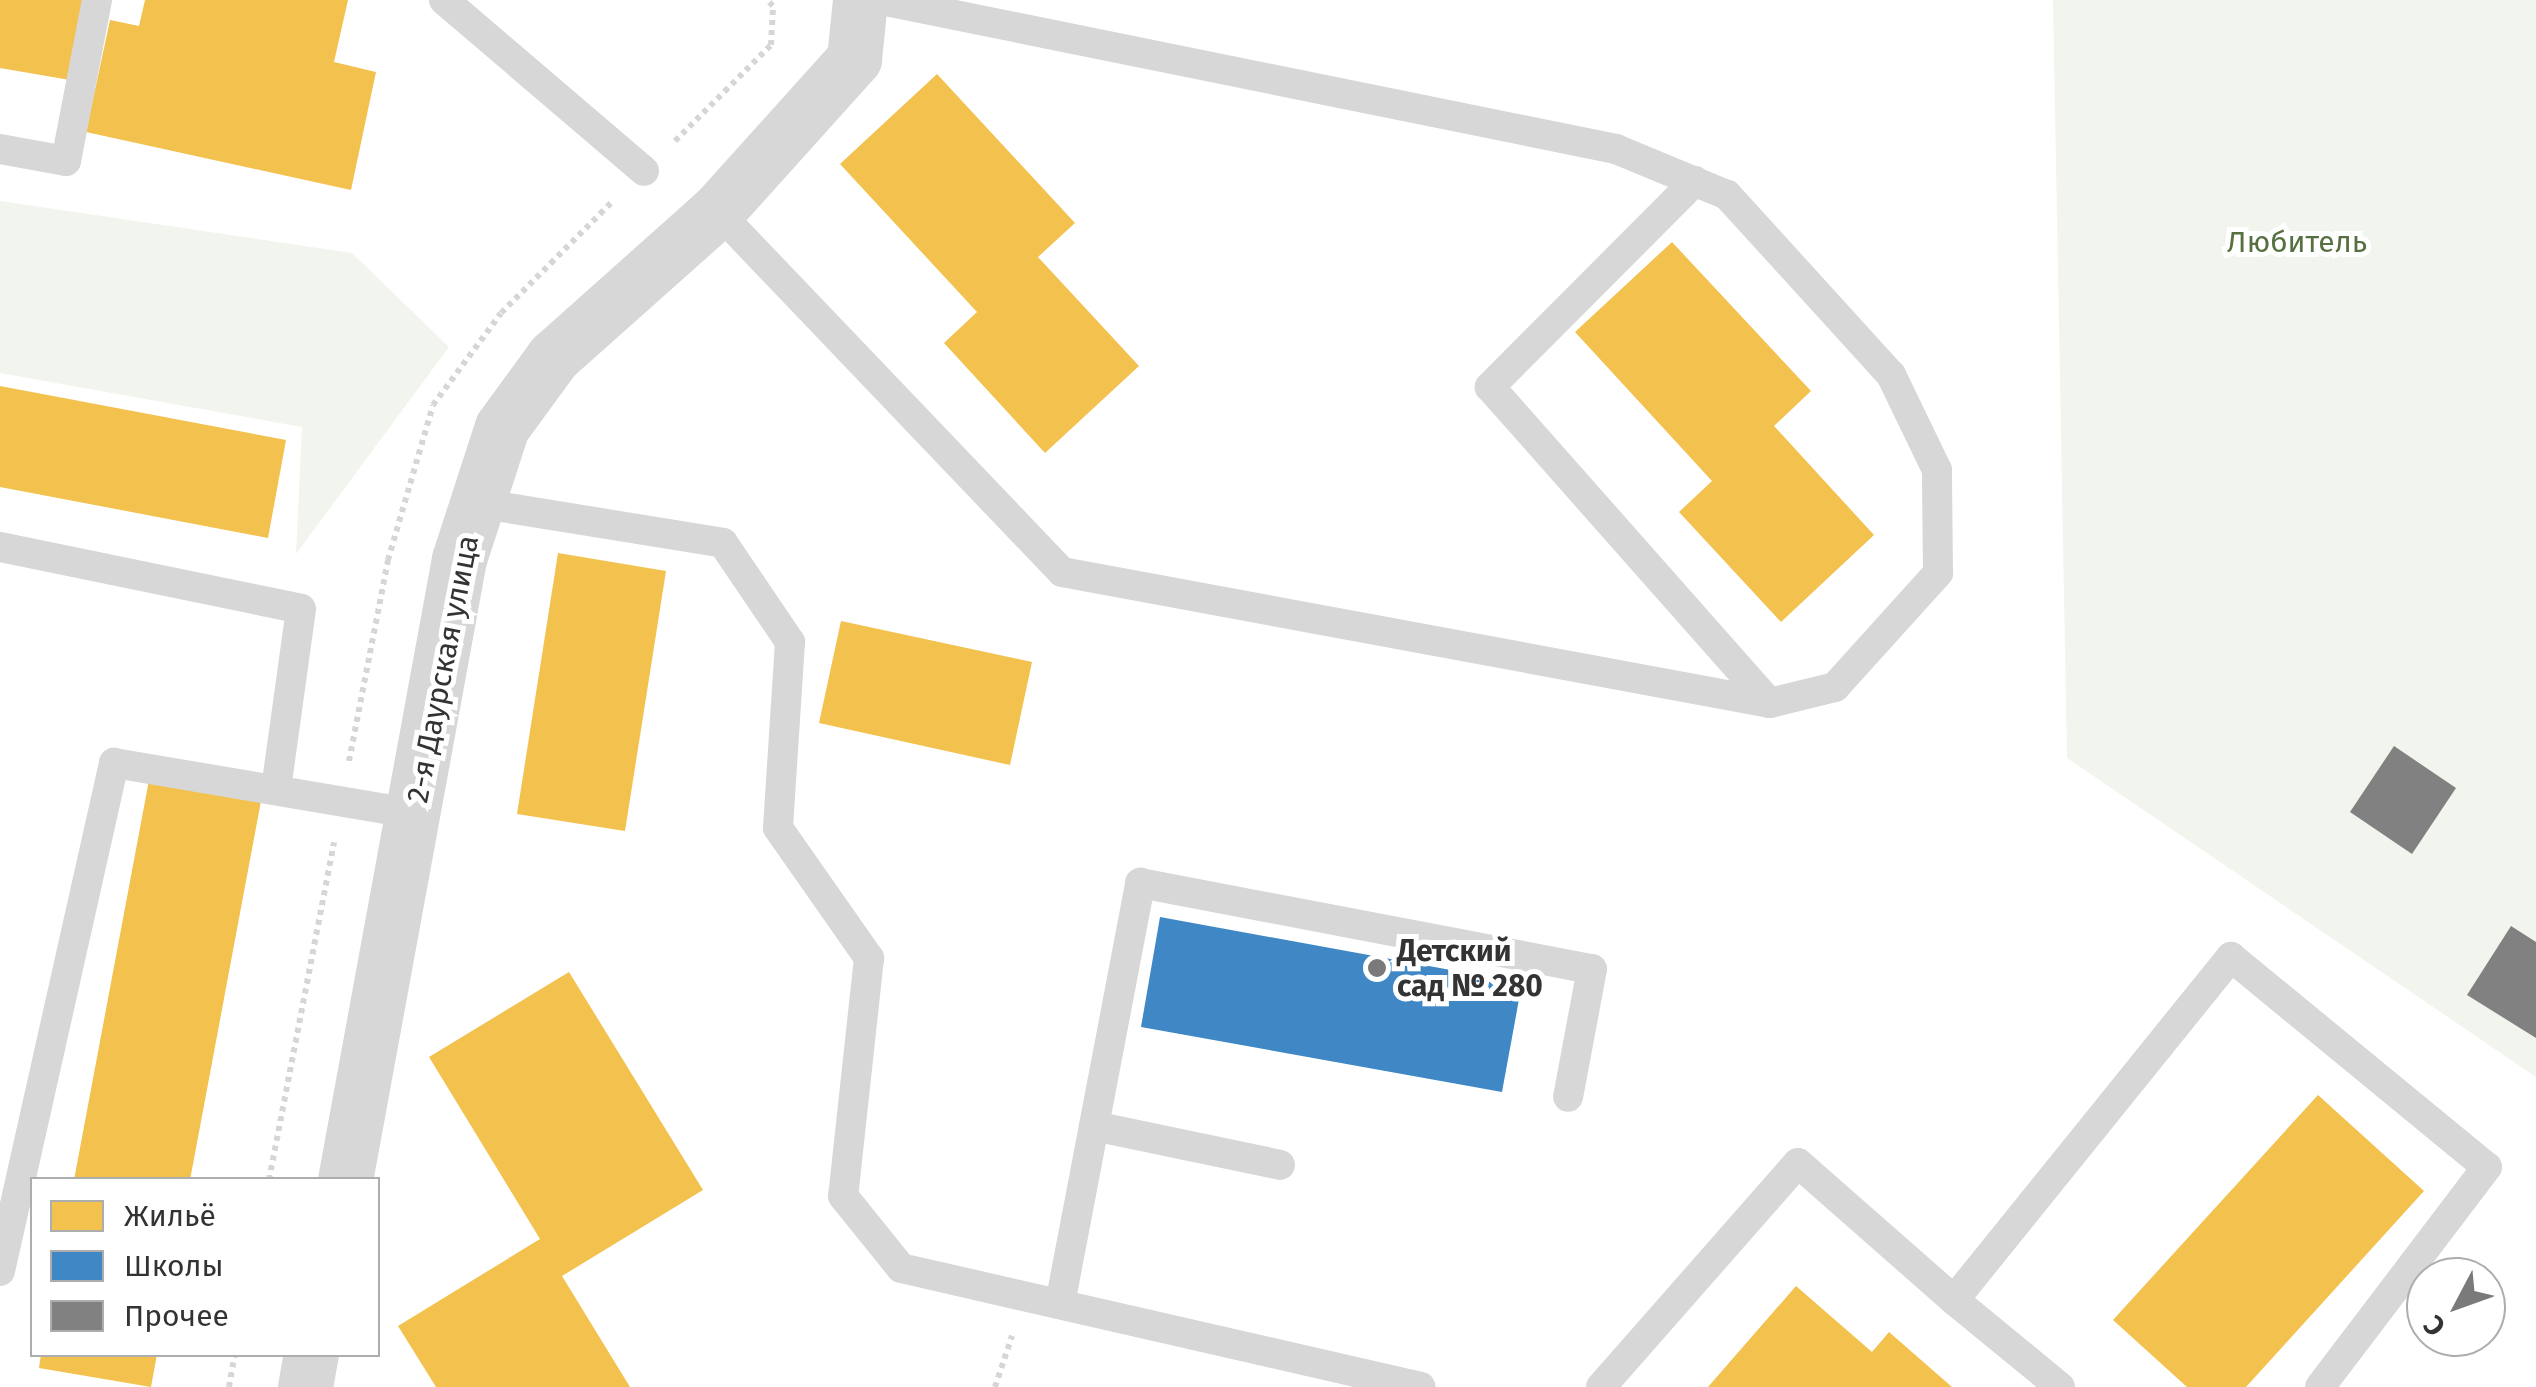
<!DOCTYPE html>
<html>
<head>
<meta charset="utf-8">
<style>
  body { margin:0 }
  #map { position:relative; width:2536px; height:1387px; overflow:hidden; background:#fff; font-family:"Fira Sans",sans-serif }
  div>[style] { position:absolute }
  .green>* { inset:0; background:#f1f5ed }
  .homes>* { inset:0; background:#f2c14e }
  .schools>* { inset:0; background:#3f88c5 }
  .building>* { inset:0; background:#818181 }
  .path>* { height:6px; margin-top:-3px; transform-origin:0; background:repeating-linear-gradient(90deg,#d6d6d6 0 5px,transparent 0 10px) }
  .lane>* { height:30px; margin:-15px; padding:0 15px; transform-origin:15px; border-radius:15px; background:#d7d7d7 }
  .street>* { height:55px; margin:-27.5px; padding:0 27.5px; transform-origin:27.5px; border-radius:27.5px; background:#d7d7d7 }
  .dots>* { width:28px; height:28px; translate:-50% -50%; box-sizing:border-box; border:5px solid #fff; border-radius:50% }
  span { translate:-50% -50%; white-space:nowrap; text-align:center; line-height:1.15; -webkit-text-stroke:10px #fff; paint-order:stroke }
  .park-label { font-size:30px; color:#56703f }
  .street-label { font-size:30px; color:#333 }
  .poi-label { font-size:30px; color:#333; font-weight:700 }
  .left { translate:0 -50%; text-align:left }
  .legend { position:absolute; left:30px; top:1177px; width:350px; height:180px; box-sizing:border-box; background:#fff; border:2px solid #adadad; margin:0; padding:12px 18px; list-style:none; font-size:30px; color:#333 }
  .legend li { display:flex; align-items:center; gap:20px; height:50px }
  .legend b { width:50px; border:2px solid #adadad }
  .north { position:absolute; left:2406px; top:1257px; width:100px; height:100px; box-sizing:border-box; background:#fff; border:2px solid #adadad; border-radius:50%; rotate:229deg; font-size:28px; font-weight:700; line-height:40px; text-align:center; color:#333 }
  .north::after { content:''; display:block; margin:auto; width:35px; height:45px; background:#7a7a7a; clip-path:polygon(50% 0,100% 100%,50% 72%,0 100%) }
</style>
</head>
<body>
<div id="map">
  <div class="green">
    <div style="clip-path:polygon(2053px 0,2536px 0,2536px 1077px,2067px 758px)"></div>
    <div style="clip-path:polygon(0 201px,352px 253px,449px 347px,296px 554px,302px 427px,0 373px)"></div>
  </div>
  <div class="homes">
    <div style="clip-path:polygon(0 0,84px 0,70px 80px,0 68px)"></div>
    <div style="clip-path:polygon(145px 0,348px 0,334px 62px,376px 72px,351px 190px,86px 132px,110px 20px,139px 26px)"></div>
    <div style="clip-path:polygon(937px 74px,1075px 223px,1038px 257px,1139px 366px,1045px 453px,944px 343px,977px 312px,840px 164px)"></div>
    <div style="clip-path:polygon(1672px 242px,1811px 391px,1774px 426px,1874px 535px,1781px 622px,1679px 512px,1712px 481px,1575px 332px)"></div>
    <div style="clip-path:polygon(0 386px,286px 440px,268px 538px,0 487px)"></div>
    <div style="clip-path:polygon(558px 553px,666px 571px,625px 831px,517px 814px)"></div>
    <div style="clip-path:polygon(841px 621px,1032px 662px,1010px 765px,819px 723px)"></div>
    <div style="clip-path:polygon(149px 780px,261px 801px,190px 1180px,74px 1180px)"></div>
    <div style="clip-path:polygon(569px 972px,703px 1190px,562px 1276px,630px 1387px,436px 1387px,398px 1326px,540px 1239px,429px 1057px)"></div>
    <div style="clip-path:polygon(2318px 1095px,2424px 1191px,2246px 1387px,2187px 1387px,2113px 1320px)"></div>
    <div style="clip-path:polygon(1796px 1286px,1872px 1352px,1889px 1332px,1952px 1387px,1708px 1387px)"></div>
    <div style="clip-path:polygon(41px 1354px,157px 1354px,151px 1387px,39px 1368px)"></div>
  </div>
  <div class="schools">
    <div style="clip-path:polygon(1160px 917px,1522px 983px,1502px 1092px,1141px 1027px)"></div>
  </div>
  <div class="building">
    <div style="clip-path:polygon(2394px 746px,2456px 788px,2412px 854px,2350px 812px)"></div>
    <div style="clip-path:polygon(2511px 926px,2536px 942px,2536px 1038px,2467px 995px)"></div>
  </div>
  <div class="path">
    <div style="left:675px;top:141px;width:136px;rotate:-45deg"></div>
    <div style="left:771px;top:45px;width:39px;rotate:-87deg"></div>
    <div style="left:773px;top:6px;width:8px;rotate:-135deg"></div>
    <div style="left:349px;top:761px;width:205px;rotate:-79deg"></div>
    <div style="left:388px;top:560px;width:161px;rotate:-73.8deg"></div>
    <div style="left:433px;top:405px;width:114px;rotate:-53.5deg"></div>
    <div style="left:501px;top:313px;width:157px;rotate:-45deg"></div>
    <div style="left:269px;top:1180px;width:344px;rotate:-79.1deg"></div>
    <div style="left:229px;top:1387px;width:34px;rotate:-80deg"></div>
    <div style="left:995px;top:1387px;width:54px;rotate:-71.6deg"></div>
  </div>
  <div class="lane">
    <div style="left:444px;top:0;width:263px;rotate:40.5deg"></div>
    <div style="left:0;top:149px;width:67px;rotate:10.3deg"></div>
    <div style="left:66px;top:161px;width:164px;rotate:-79.1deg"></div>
    <div style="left:1695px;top:181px;width:291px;rotate:134.9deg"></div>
    <div style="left:1490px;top:387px;width:422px;rotate:48.5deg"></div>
    <div style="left:717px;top:211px;width:499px;rotate:46.3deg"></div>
    <div style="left:1062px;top:572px;width:720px;rotate:10.48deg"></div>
    <div style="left:1770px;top:703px;width:67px;rotate:-13.8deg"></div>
    <div style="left:1835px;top:687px;width:154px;rotate:-47.9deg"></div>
    <div style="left:1938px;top:573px;width:103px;rotate:-90.6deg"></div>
    <div style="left:1937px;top:470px;width:106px;rotate:-115.8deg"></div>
    <div style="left:1891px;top:375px;width:244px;rotate:-132.3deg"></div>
    <div style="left:1727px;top:195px;width:120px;rotate:-157.5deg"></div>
    <div style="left:1616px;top:149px;width:750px;rotate:-168.54deg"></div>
    <div style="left:477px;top:503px;width:249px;rotate:9.2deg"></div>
    <div style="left:723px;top:543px;width:120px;rotate:55.9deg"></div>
    <div style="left:790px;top:642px;width:186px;rotate:93.7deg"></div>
    <div style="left:778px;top:828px;width:159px;rotate:55deg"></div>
    <div style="left:869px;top:958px;width:239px;rotate:96.2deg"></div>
    <div style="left:843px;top:1196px;width:92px;rotate:51.1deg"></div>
    <div style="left:901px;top:1268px;width:533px;rotate:12.89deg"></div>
    <div style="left:0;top:547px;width:307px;rotate:11.6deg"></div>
    <div style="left:301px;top:609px;width:183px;rotate:97.9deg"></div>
    <div style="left:1094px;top:1126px;width:190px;rotate:11.8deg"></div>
    <div style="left:0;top:1271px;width:521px;rotate:-77.35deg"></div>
    <div style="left:114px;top:763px;width:305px;rotate:9.6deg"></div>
    <div style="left:1060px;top:1304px;width:429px;rotate:-79.2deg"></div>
    <div style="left:1140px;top:883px;width:460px;rotate:10.8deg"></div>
    <div style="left:1592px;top:969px;width:130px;rotate:100.6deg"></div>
    <div style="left:1601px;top:1387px;width:298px;rotate:-48.7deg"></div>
    <div style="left:1798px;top:1163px;width:208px;rotate:41.3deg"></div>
    <div style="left:2060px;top:1387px;width:137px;rotate:-140.6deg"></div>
    <div style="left:1954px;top:1300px;width:441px;rotate:-51.1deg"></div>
    <div style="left:2231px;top:957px;width:331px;rotate:39.4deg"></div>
    <div style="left:2487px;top:1167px;width:276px;rotate:127.2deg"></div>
  </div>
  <div class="street">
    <div style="left:345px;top:1180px;width:631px;rotate:-79.6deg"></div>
    <div style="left:459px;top:559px;width:139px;rotate:-72deg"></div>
    <div style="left:502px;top:427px;width:87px;rotate:-53.9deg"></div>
    <div style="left:553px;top:357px;width:220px;rotate:-41.7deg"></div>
    <div style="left:717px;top:211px;width:205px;rotate:-48deg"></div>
    <div style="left:854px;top:59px;width:59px;rotate:-84.2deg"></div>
    <div style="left:305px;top:1387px;width:34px;rotate:-80deg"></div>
  </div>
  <div class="dots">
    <div style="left:1377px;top:968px;background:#7a7a7a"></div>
  </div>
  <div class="park-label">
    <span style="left:2297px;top:242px">Любитель</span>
  </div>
  <div class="street-label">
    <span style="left:443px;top:669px;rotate:-79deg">2-я Даурская улица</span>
  </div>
  <div class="poi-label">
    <span class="left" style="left:1397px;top:968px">Детский<br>сад № 280</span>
  </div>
  <ul class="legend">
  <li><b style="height:28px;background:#f2c14e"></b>Жильё</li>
  <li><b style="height:28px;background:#3f88c5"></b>Школы</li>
  <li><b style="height:28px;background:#818181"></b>Прочее</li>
  </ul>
  <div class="north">С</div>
</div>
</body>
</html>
